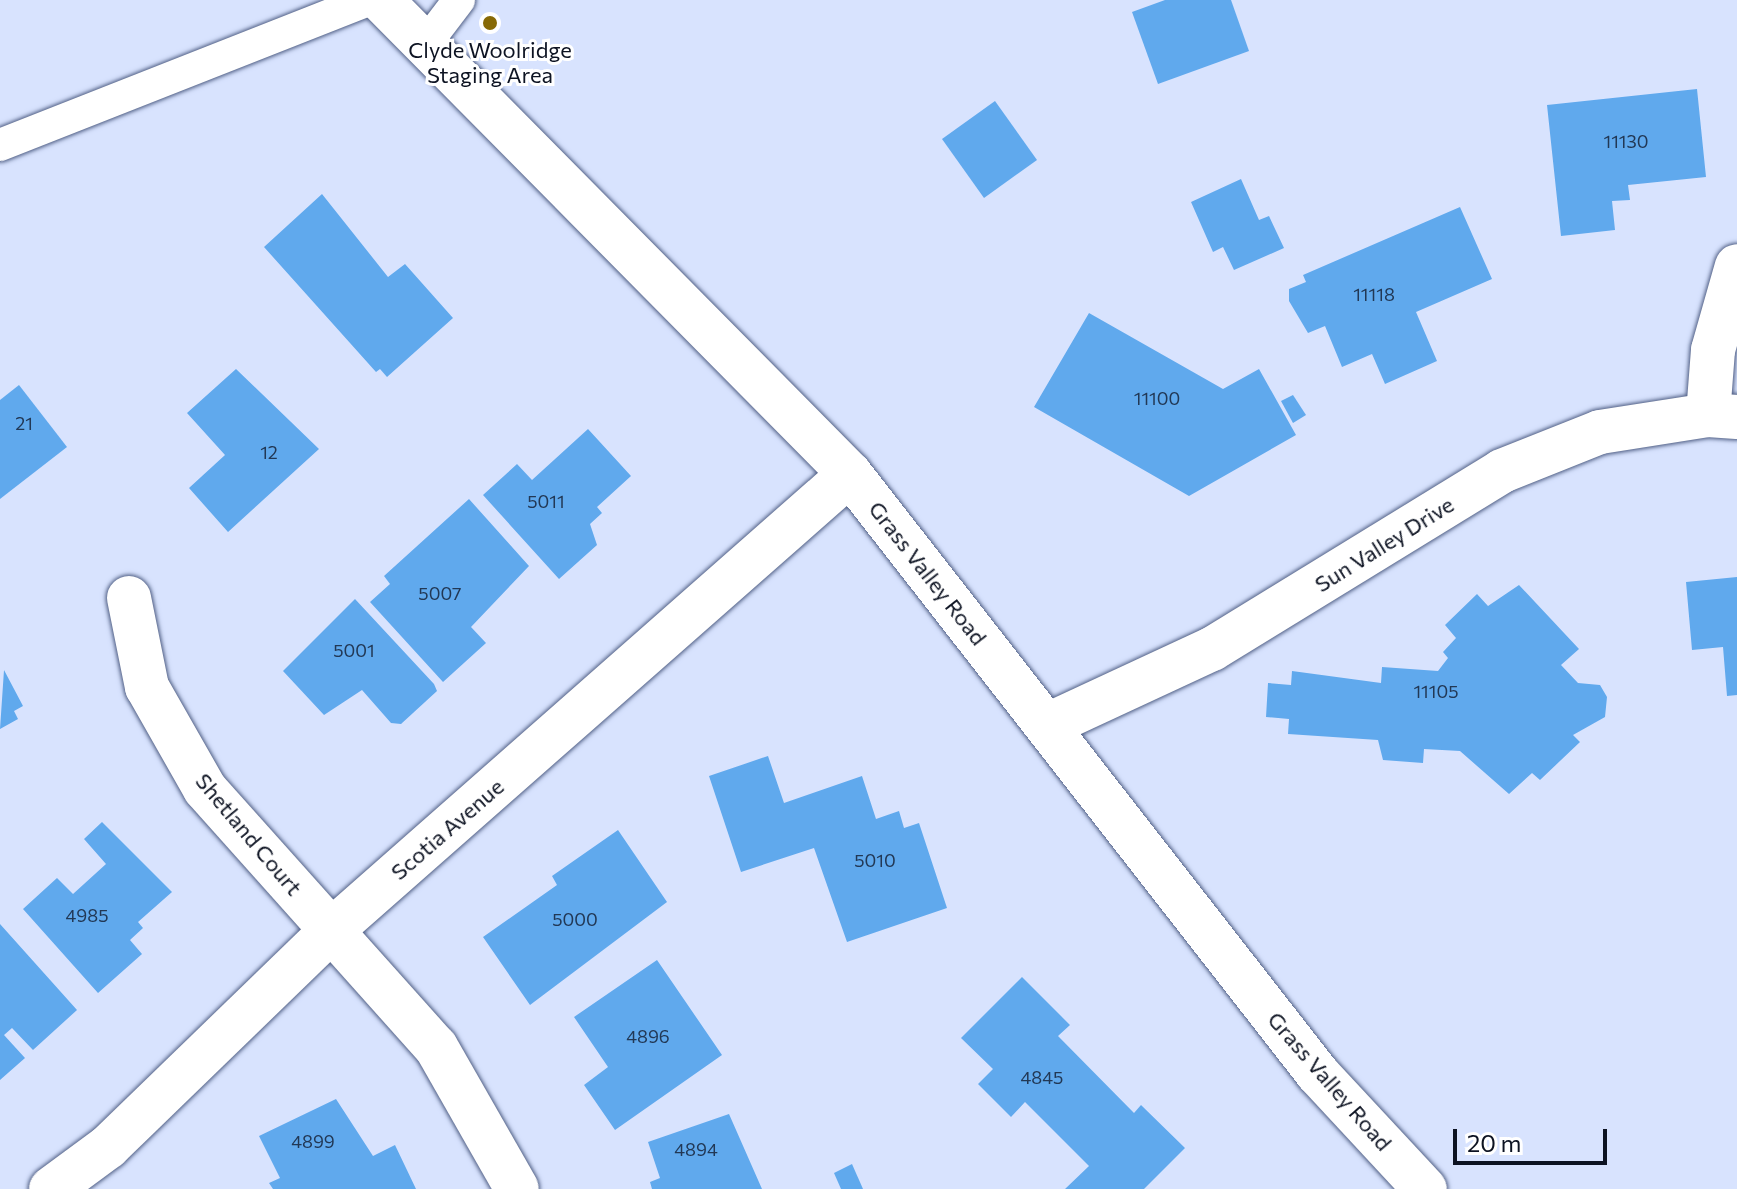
<!DOCTYPE html>
<html>
<head>
<meta charset="utf-8">
<style>
  body { margin:0 }
  #map { position:relative; width:1737px; height:1189px; overflow:hidden; background:#d8e3fe; font-family:Commissioner,sans-serif }
  div>[style] { position:absolute }
  .building>* { inset:0; background:#60a9ed }
  .roads { filter:drop-shadow(0 0 2px #516086) drop-shadow(0 0 2px #516086) }
  .service>* { height:32px; margin:-16px; padding:0 16px; transform-origin:16px; border-radius:16px; background:#fff }
  .minor>* { height:44px; margin:-22px; padding:0 22px; transform-origin:22px; border-radius:22px; background:#fff }
  .secondary>* { height:44px; margin:-22px; padding:0 22px; transform-origin:22px; border-radius:22px; background:#fff }
  .dots>* { width:22px; height:22px; translate:-50% -50%; box-sizing:border-box; border:4px solid #fff; border-radius:50% }
  span { translate:-50% -50%; white-space:nowrap; text-align:center; line-height:1.15; -webkit-text-stroke:6px #fff; paint-order:stroke }
  .number-label { font-size:18px; color:#223855 }
  .number-label span { -webkit-text-stroke-width:0 }
  .poi-label { font-size:22px; color:#0d1322 }
  .street-label { font-size:22px; color:#0d1322 }
  .scale { position:absolute; left:1453px; top:1129px; width:154px; height:36px; box-sizing:border-box; border:4px solid #0d1322; border-top:0; padding-left:10px; font-size:24px; line-height:28px; white-space:nowrap; color:#0d1322; -webkit-text-stroke:6px #fff; paint-order:stroke }
</style>
</head>
<body>
<div id="map">
  <div class="building">
    <div style="clip-path:polygon(1165px 0,1231px 0,1249px 51px,1158px 84px,1132px 12px)"></div>
    <div style="clip-path:polygon(1697px 89px,1706px 177px,1628px 185px,1630px 200px,1612px 201px,1615px 230px,1561px 236px,1547px 105px)"></div>
    <div style="clip-path:polygon(995px 101px,1037px 160px,984px 198px,942px 139px)"></div>
    <div style="clip-path:polygon(1241px 179px,1259px 220px,1269px 216px,1284px 248px,1234px 270px,1223px 247px,1213px 252px,1191px 202px)"></div>
    <div style="clip-path:polygon(322px 194px,388px 277px,405px 264px,453px 318px,387px 377px,380px 369px,376px 372px,264px 247px)"></div>
    <div style="clip-path:polygon(1460px 207px,1492px 279px,1416px 312px,1437px 361px,1385px 384px,1372px 354px,1342px 367px,1325px 326px,1308px 333px,1289px 301px,1289px 289px,1306px 282px,1303px 275px)"></div>
    <div style="clip-path:polygon(1089px 313px,1223px 389px,1259px 369px,1296px 435px,1189px 496px,1034px 407px)"></div>
    <div style="clip-path:polygon(236px 369px,319px 449px,228px 532px,189px 488px,225px 455px,187px 413px)"></div>
    <div style="clip-path:polygon(19px 385px,67px 447px,0 499px,0 400px)"></div>
    <div style="clip-path:polygon(1293px 395px,1306px 415px,1293px 423px,1281px 401px)"></div>
    <div style="clip-path:polygon(588px 429px,631px 476px,597px 507px,602px 513px,590px 524px,597px 545px,559px 579px,483px 495px,517px 464px,532px 480px)"></div>
    <div style="clip-path:polygon(469px 499px,529px 566px,471px 627px,486px 643px,443px 682px,370px 602px,390px 584px,384px 576px)"></div>
    <div style="clip-path:polygon(1737px 577px,1737px 695px,1727px 696px,1723px 647px,1692px 650px,1686px 582px)"></div>
    <div style="clip-path:polygon(1519px 585px,1579px 649px,1561px 665px,1578px 683px,1600px 685px,1607px 697px,1605px 717px,1573px 735px,1580px 742px,1540px 780px,1532px 773px,1509px 794px,1460px 751px,1424px 749px,1423px 763px,1383px 760px,1378px 740px,1288px 734px,1289px 719px,1266px 717px,1268px 683px,1291px 685px,1292px 671px,1381px 683px,1382px 667px,1438px 671px,1448px 658px,1443px 652px,1456px 638px,1445px 625px,1477px 594px,1488px 606px)"></div>
    <div style="clip-path:polygon(355px 599px,434px 684px,437px 691px,401px 724px,391px 723px,362px 690px,324px 715px,283px 671px)"></div>
    <div style="clip-path:polygon(4px 670px,23px 706px,14px 711px,18px 719px,0 729px)"></div>
    <div style="clip-path:polygon(768px 756px,784px 803px,862px 776px,876px 819px,899px 811px,904px 828px,919px 823px,947px 908px,847px 942px,814px 848px,741px 872px,709px 776px)"></div>
    <div style="clip-path:polygon(102px 822px,172px 892px,138px 922px,143px 928px,130px 940px,142px 954px,98px 993px,23px 909px,57px 878px,73px 894px,106px 864px,84px 839px)"></div>
    <div style="clip-path:polygon(618px 830px,667px 902px,530px 1005px,483px 937px,557px 885px,552px 876px)"></div>
    <div style="clip-path:polygon(0 924px,77px 1010px,33px 1050px,12px 1028px,4px 1035px,25px 1058px,0 1080px)"></div>
    <div style="clip-path:polygon(657px 960px,722px 1055px,615px 1130px,584px 1085px,608px 1067px,574px 1017px)"></div>
    <div style="clip-path:polygon(1022px 977px,1070px 1025px,1058px 1036px,1134px 1113px,1141px 1105px,1185px 1148px,1144px 1189px,1065px 1189px,1089px 1166px,1025px 1102px,1011px 1117px,978px 1084px,993px 1069px,961px 1038px)"></div>
    <div style="clip-path:polygon(336px 1099px,373px 1156px,395px 1145px,416px 1189px,273px 1189px,269px 1183px,280px 1178px,259px 1136px)"></div>
    <div style="clip-path:polygon(729px 1114px,762px 1189px,652px 1189px,650px 1182px,660px 1178px,648px 1142px)"></div>
    <div style="clip-path:polygon(852px 1164px,863px 1189px,841px 1189px,834px 1173px)"></div>
  </div>
  <div class="roads">
    <div class="service">
      <div style="left:427px;top:42px;width:53px;rotate:-52.7deg"></div>
      <div style="left:0;top:145px;width:396px;rotate:-21.5deg"></div>
    </div>
    <div class="minor">
      <div style="left:1708px;top:415px;width:65px;rotate:-85.6deg"></div>
      <div style="left:1713px;top:350px;width:87px;rotate:-74.1deg"></div>
      <div style="left:129px;top:598px;width:91px;rotate:78.6deg"></div>
      <div style="left:147px;top:687px;width:117px;rotate:60.4deg"></div>
      <div style="left:205px;top:789px;width:346px;rotate:48.2deg"></div>
      <div style="left:436px;top:1047px;width:163px;rotate:60.3deg"></div>
      <div style="left:1048px;top:725px;width:181px;rotate:-24.9deg"></div>
      <div style="left:1212px;top:649px;width:340px;rotate:-31.5deg"></div>
      <div style="left:1502px;top:471px;width:105px;rotate:-21.7deg"></div>
      <div style="left:1600px;top:432px;width:109px;rotate:-8.9deg"></div>
      <div style="left:1708px;top:415px;width:29px;rotate:4deg"></div>
      <div style="left:51px;top:1189px;width:71px;rotate:-36.4deg"></div>
      <div style="left:108px;top:1147px;width:312px;rotate:-44.1deg"></div>
      <div style="left:332px;top:930px;width:690px;rotate:-41.36deg"></div>
    </div>
    <div class="secondary">
      <div style="left:381px;top:0;width:667px;rotate:45.3deg"></div>
      <div style="left:850px;top:474px;width:761px;rotate:52.05deg"></div>
      <div style="left:1318px;top:1074px;width:157px;rotate:47.1deg"></div>
    </div>
  </div>
  <div class="dots">
    <div style="left:490px;top:23px;background:#876905"></div>
  </div>
  <div class="number-label">
    <span style="left:1626px;top:141px">11130</span>
    <span style="left:1374px;top:294px">11118</span>
    <span style="left:1157px;top:398px">11100</span>
    <span style="left:24px;top:423px">21</span>
    <span style="left:269px;top:452px">12</span>
    <span style="left:546px;top:501px">5011</span>
    <span style="left:440px;top:593px">5007</span>
    <span style="left:354px;top:650px">5001</span>
    <span style="left:1436px;top:691px">11105</span>
    <span style="left:875px;top:860px">5010</span>
    <span style="left:87px;top:915px">4985</span>
    <span style="left:575px;top:919px">5000</span>
    <span style="left:648px;top:1036px">4896</span>
    <span style="left:1042px;top:1077px">4845</span>
    <span style="left:313px;top:1141px">4899</span>
    <span style="left:696px;top:1149px">4894</span>
  </div>
  <div class="poi-label">
    <span style="left:490px;top:62px">Clyde Woolridge<br>Staging Area</span>
  </div>
  <div class="street-label">
    <span style="left:1384px;top:544px;rotate:-32deg">Sun Valley Drive</span>
    <span style="left:928px;top:573px;rotate:52deg">Grass Valley Road</span>
    <span style="left:447px;top:829px;rotate:-41deg">Scotia Avenue</span>
    <span style="left:249px;top:834px;rotate:50deg">Shetland Court</span>
    <span style="left:1330px;top:1081px;rotate:49deg">Grass Valley Road</span>
  </div>
  <div class="scale">20 m</div>
</div>
</body>
</html>
